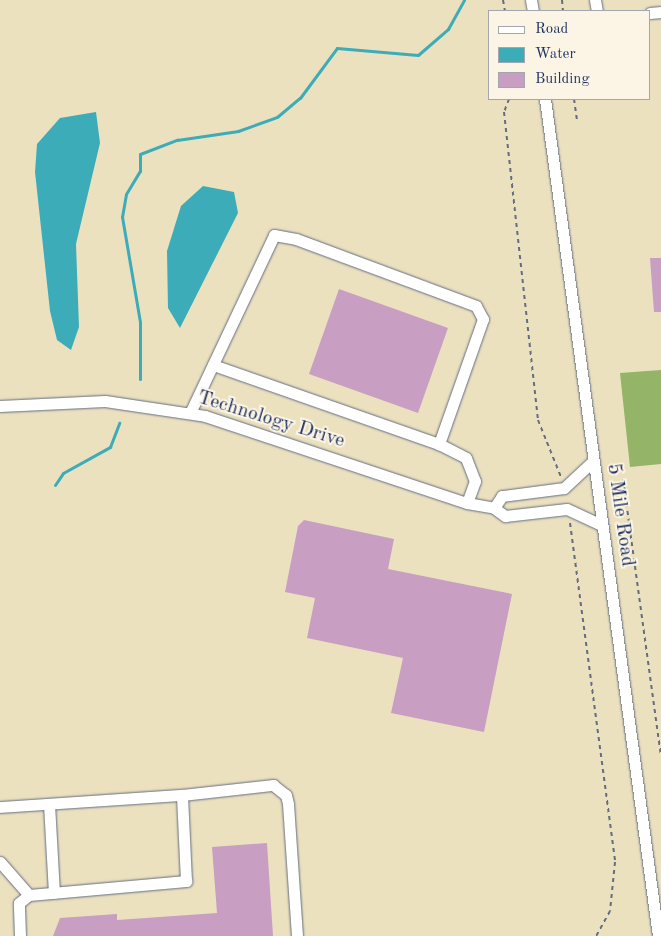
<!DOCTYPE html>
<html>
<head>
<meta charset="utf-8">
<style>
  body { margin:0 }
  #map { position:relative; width:661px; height:936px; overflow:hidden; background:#ebe1bf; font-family:"Old Standard TT",serif }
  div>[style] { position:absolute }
  .forest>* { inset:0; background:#94b467 }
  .water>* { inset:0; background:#3cacb9 }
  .stream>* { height:3px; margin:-1.5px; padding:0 1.5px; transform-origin:1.5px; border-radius:1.5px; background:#3cacb9 }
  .building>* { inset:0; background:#c89ec3 }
  .path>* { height:2px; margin-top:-1px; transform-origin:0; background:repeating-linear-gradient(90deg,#646d80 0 4px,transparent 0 8px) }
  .roads { filter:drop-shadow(0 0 1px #646d80) drop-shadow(0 0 1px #646d80) }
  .minor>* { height:11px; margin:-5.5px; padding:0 5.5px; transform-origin:5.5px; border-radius:5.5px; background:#fff }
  span { translate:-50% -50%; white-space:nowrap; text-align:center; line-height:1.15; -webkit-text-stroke:4px #fcf5e5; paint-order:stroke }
  .street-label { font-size:20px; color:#1b2f5e }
  .legend { position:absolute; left:488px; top:10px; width:162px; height:90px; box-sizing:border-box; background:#fcf5e5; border:1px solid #a2a6af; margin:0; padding:6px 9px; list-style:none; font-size:15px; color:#1b2f5e }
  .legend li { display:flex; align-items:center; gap:10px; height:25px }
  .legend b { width:25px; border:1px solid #a2a6af }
</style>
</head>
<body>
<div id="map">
  <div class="forest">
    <div style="clip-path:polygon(661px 370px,661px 464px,630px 467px,620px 373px)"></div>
  </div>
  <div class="water">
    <div style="clip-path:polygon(96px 112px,100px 143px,76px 244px,79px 327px,71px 350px,57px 340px,50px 311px,35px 172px,37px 144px,60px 118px)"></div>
    <div style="clip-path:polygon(203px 186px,234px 192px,238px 213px,180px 328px,168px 308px,167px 251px,181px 206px)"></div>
  </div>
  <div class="stream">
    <div style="left:140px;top:379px;width:57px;rotate:-90deg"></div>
    <div style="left:140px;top:322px;width:107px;rotate:-99.7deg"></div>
    <div style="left:122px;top:217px;width:23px;rotate:-80deg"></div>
    <div style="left:126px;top:194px;width:27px;rotate:-59deg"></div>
    <div style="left:140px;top:171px;width:17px;rotate:-90deg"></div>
    <div style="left:140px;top:154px;width:40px;rotate:-21deg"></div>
    <div style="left:177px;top:140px;width:62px;rotate:-8.4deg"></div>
    <div style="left:238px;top:131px;width:41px;rotate:-19.7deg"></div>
    <div style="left:277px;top:117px;width:30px;rotate:-40deg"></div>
    <div style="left:300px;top:98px;width:62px;rotate:-53.5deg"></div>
    <div style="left:337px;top:48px;width:81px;rotate:4.9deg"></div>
    <div style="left:418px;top:55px;width:40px;rotate:-41deg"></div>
    <div style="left:448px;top:29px;width:33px;rotate:-61deg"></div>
    <div style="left:55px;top:485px;width:14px;rotate:-56deg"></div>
    <div style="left:63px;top:473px;width:54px;rotate:-29deg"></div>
    <div style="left:110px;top:447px;width:26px;rotate:-69deg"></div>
  </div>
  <div class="building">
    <div style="clip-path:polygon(650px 258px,661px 258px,661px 312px,654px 312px)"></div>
    <div style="clip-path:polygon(339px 289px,448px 328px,418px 413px,309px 374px)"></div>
    <div style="clip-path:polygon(304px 520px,394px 539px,388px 569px,512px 594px,484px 732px,391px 713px,403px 658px,307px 638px,315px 598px,285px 592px,298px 526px)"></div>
    <div style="clip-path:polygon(267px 843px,273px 936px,53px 936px,60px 918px,117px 914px,117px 920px,217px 913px,212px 847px)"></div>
  </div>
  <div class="path">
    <div style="left:503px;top:0;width:11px;rotate:80deg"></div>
    <div style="left:562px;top:0;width:11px;rotate:85deg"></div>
    <div style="left:509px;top:99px;width:14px;rotate:111deg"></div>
    <div style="left:504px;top:112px;width:310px;rotate:83.7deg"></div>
    <div style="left:538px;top:420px;width:61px;rotate:68deg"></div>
    <div style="left:574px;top:99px;width:22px;rotate:82deg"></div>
    <div style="left:623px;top:479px;width:279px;rotate:82.2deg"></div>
    <div style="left:570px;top:523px;width:342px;rotate:82.4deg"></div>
    <div style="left:615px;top:862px;width:49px;rotate:95.8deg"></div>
    <div style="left:610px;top:911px;width:29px;rotate:119deg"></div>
  </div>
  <div class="roads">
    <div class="minor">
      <div style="left:531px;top:0;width:11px;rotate:80deg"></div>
      <div style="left:595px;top:0;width:11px;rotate:80deg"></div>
      <div style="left:650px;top:13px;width:11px;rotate:-5deg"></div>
      <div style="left:545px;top:99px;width:845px;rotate:82.31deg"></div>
      <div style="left:213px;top:365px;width:239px;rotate:19.3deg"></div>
      <div style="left:0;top:406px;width:105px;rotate:-2.7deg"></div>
      <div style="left:105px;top:401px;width:101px;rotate:8.5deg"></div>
      <div style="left:205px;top:416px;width:276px;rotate:18.4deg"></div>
      <div style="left:467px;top:503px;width:27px;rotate:10deg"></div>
      <div style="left:190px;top:413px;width:197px;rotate:-64.7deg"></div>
      <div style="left:274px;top:235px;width:22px;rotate:10deg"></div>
      <div style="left:296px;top:239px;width:192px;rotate:20.4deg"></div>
      <div style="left:476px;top:306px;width:15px;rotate:62deg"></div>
      <div style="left:483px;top:319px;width:133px;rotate:109.4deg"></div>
      <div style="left:439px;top:444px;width:30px;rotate:27deg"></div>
      <div style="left:466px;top:458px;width:25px;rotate:69deg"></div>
      <div style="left:475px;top:481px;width:23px;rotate:110deg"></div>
      <div style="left:593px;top:461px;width:40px;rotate:137deg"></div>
      <div style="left:564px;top:488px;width:63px;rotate:172.6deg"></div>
      <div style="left:502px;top:496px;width:14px;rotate:124deg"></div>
      <div style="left:494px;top:508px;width:14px;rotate:36deg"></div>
      <div style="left:505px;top:516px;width:62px;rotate:-6.4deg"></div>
      <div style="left:567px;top:509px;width:38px;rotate:25deg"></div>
      <div style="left:49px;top:804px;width:89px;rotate:86.8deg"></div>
      <div style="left:0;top:807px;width:182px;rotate:-3.8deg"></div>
      <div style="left:0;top:862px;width:44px;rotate:48.7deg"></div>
      <div style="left:20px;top:936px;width:33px;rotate:-92deg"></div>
      <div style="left:19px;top:903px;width:13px;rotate:-39deg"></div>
      <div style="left:29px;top:895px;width:158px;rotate:-5.1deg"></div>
      <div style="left:186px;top:881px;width:86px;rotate:-92.7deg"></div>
      <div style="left:182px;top:795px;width:92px;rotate:-6.3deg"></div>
      <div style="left:273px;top:785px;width:16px;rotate:38deg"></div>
      <div style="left:286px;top:795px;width:9px;rotate:77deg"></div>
      <div style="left:288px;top:804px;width:132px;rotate:86.1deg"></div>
    </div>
  </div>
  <div class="street-label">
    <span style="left:271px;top:420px;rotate:17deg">Technology Drive</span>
    <span style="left:620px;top:515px;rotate:82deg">5 Mile Road</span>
  </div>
  <ul class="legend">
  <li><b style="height:6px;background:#fff"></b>Road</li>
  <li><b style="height:14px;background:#3cacb9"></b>Water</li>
  <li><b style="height:14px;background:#c89ec3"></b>Building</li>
  </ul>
</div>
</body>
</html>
